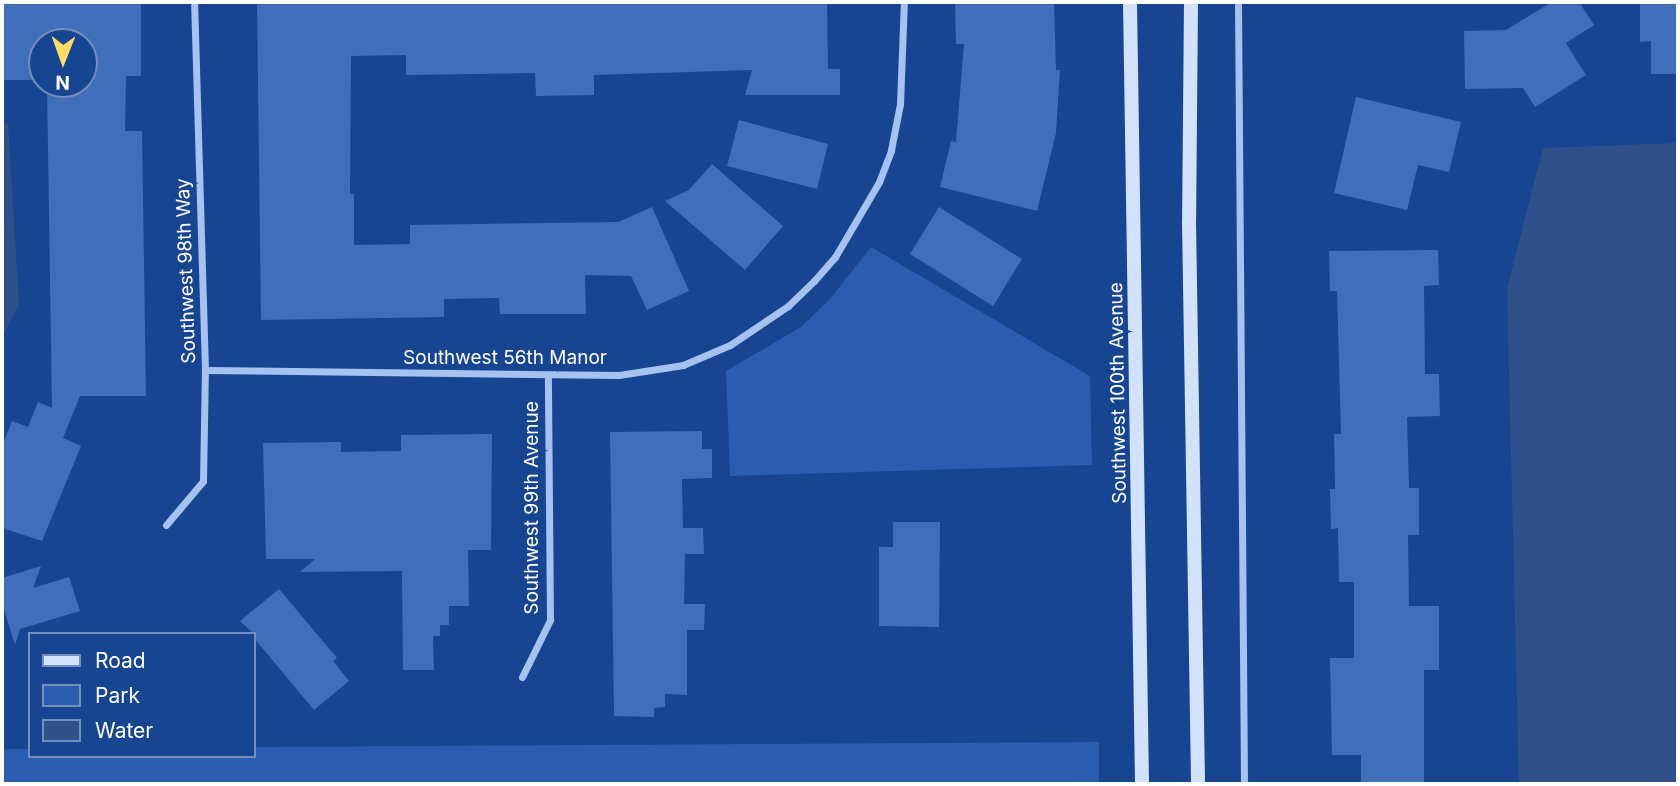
<!DOCTYPE html>
<html>
<head>
<meta charset="utf-8">
<style>
  body { margin:0 }
  #map { position:relative; width:1680px; height:786px; overflow:hidden; background:#174591; font-family:Inter,sans-serif }
  div>[style] { position:absolute }
  .green>* { inset:0; background:#2a5db0 }
  .water>* { inset:0; background:#2f5189 }
  .building>* { inset:0; background:#406eb9 }
  .minor>* { height:7px; margin:-3.5px; padding:0 3.5px; transform-origin:3.5px; border-radius:3.5px; background:#a5c2f0 }
  .secondary>* { height:14px; margin:-7px; padding:0 7px; transform-origin:7px; border-radius:7px; background:#d3e2fb }
  span { translate:-50% -50%; white-space:nowrap; text-align:center; line-height:1.15; -webkit-text-stroke:6px #174591; paint-order:stroke }
  .street-label { font-size:19px; color:#fff }
  .frame { position:absolute; inset:0; border:4px solid #fff; pointer-events:none }
  .legend { position:absolute; left:28px; top:632px; width:228px; height:126px; box-sizing:border-box; background:#174591; border:2px solid #748fbd; margin:0; padding:9px 12px; list-style:none; font-size:21px; color:#fff }
  .legend li { display:flex; align-items:center; gap:14px; height:35px }
  .legend b { width:35px; border:2px solid #748fbd }
  .north { position:absolute; left:28px; top:28px; width:70px; height:70px; box-sizing:border-box; background:#174591; border:2px solid #748fbd; border-radius:50%; rotate:181deg; font-size:19px; font-weight:700; line-height:28px; text-align:center; color:#fff }
  .north::after { content:''; display:block; margin:auto; width:24px; height:32px; background:#ffdc64; clip-path:polygon(50% 0,100% 100%,50% 72%,0 100%) }
</style>
</head>
<body>
<div id="map">
  <div class="green">
    <div style="clip-path:polygon(871px 247px,1090px 376px,1092px 465px,730px 476px,726px 371px,801px 327px,830px 299px)"></div>
    <div style="clip-path:polygon(1099px 742px,1099px 784px,2px 784px,2px 749px,30px 749px,30px 756px,254px 756px,254px 747px)"></div>
  </div>
  <div class="water">
    <div style="clip-path:polygon(2px 121px,8px 124px,19px 304px,2px 337px)"></div>
    <div style="clip-path:polygon(1678px 143px,1678px 784px,1519px 784px,1507px 289px,1543px 148px)"></div>
  </div>
  <div class="building">
    <div style="clip-path:polygon(2px 2px,141px 2px,141px 76px,126px 76px,125px 131px,142px 131px,146px 396px,80px 396px,63px 438px,81px 446px,42px 541px,2px 528px,2px 446px,12px 421px,28px 427px,38px 402px,52px 408px,47px 84px,84px 84px,84px 42px,42px 42px,42px 80px,2px 80px)"></div>
    <div style="clip-path:polygon(257px 2px,827px 2px,828px 69px,840px 69px,840px 95px,745px 95px,752px 70px,594px 75px,594px 95px,536px 96px,535px 73px,406px 75px,406px 55px,351px 56px,350px 194px,354px 194px,354px 245px,410px 244px,410px 225px,618px 222px,652px 207px,689px 291px,647px 310px,631px 276px,585px 275px,586px 314px,500px 314px,499px 298px,444px 299px,444px 317px,261px 320px)"></div>
    <div style="clip-path:polygon(955px 2px,1054px 2px,1056px 70px,1060px 70px,1056px 133px,1037px 211px,940px 187px,951px 141px,956px 142px,964px 44px,956px 44px)"></div>
    <div style="clip-path:polygon(1552px 2px,1579px 2px,1594px 25px,1566px 43px,1586px 75px,1535px 107px,1523px 88px,1465px 89px,1464px 31px,1506px 30px)"></div>
    <div style="clip-path:polygon(1640px 2px,1678px 2px,1678px 74px,1651px 74px,1651px 41px,1640px 42px)"></div>
    <div style="clip-path:polygon(1356px 97px,1461px 122px,1449px 172px,1418px 165px,1407px 210px,1334px 193px)"></div>
    <div style="clip-path:polygon(739px 120px,828px 144px,817px 189px,727px 166px)"></div>
    <div style="clip-path:polygon(712px 164px,783px 226px,745px 270px,665px 201px,689px 190px)"></div>
    <div style="clip-path:polygon(939px 207px,1022px 259px,993px 306px,910px 254px)"></div>
    <div style="clip-path:polygon(1438px 250px,1439px 285px,1424px 286px,1425px 374px,1439px 374px,1440px 416px,1407px 417px,1409px 488px,1419px 488px,1419px 535px,1408px 535px,1409px 606px,1439px 606px,1439px 670px,1424px 670px,1424px 784px,1361px 784px,1361px 755px,1332px 755px,1330px 658px,1354px 658px,1354px 582px,1339px 582px,1338px 528px,1331px 529px,1330px 489px,1335px 489px,1334px 434px,1341px 434px,1337px 291px,1330px 291px,1329px 251px)"></div>
    <div style="clip-path:polygon(702px 431px,702px 449px,712px 449px,712px 478px,682px 479px,683px 528px,703px 528px,704px 554px,685px 554px,684px 604px,705px 604px,704px 630px,687px 630px,687px 695px,665px 694px,665px 707px,654px 708px,654px 717px,614px 716px,610px 432px)"></div>
    <div style="clip-path:polygon(492px 434px,491px 550px,468px 550px,469px 606px,449px 606px,449px 625px,440px 625px,440px 636px,433px 636px,434px 670px,403px 670px,402px 571px,300px 572px,315px 559px,266px 559px,263px 443px,341px 442px,341px 452px,401px 451px,401px 435px)"></div>
    <div style="clip-path:polygon(893px 522px,940px 522px,939px 627px,879px 626px,879px 547px,893px 547px)"></div>
    <div style="clip-path:polygon(41px 566px,33px 588px,69px 577px,80px 611px,20px 629px,15px 645px,2px 603px,2px 578px)"></div>
    <div style="clip-path:polygon(279px 589px,337px 658px,333px 661px,349px 681px,314px 710px,254px 638px,254px 634px,240px 621px)"></div>
  </div>
  <div class="minor">
    <div style="left:1238px;top:2px;width:782px;rotate:89.56deg"></div>
    <div style="left:205px;top:370px;width:414px;rotate:0.7deg"></div>
    <div style="left:619px;top:375px;width:65px;rotate:-8.9deg"></div>
    <div style="left:683px;top:365px;width:51px;rotate:-23.1deg"></div>
    <div style="left:730px;top:345px;width:70px;rotate:-33.9deg"></div>
    <div style="left:788px;top:306px;width:36px;rotate:-44deg"></div>
    <div style="left:814px;top:281px;width:32px;rotate:-49deg"></div>
    <div style="left:835px;top:257px;width:87px;rotate:-59.6deg"></div>
    <div style="left:879px;top:182px;width:34px;rotate:-69deg"></div>
    <div style="left:891px;top:150px;width:47px;rotate:-78.9deg"></div>
    <div style="left:900px;top:104px;width:102px;rotate:-87.8deg"></div>
    <div style="left:166px;top:525px;width:57px;rotate:-49.9deg"></div>
    <div style="left:203px;top:481px;width:111px;rotate:-89deg"></div>
    <div style="left:205px;top:370px;width:368px;rotate:-91.7deg"></div>
    <div style="left:522px;top:677px;width:64px;rotate:-63.8deg"></div>
    <div style="left:550px;top:620px;width:245px;rotate:-90.5deg"></div>
  </div>
  <div class="secondary">
    <div style="left:1130px;top:2px;width:782px;rotate:89.12deg"></div>
    <div style="left:1191px;top:2px;width:219px;rotate:90.5deg"></div>
    <div style="left:1189px;top:221px;width:563px;rotate:89.08deg"></div>
  </div>
  <div class="street-label">
    <span style="left:186px;top:271px;rotate:-92deg">Southwest 98th Way</span>
    <span style="left:505px;top:358px">Southwest 56th Manor</span>
    <span style="left:1118px;top:393px;rotate:-91deg">Southwest 100th Avenue</span>
    <span style="left:532px;top:508px;rotate:-90deg">Southwest 99th Avenue</span>
  </div>
  <div class="frame"></div>
  <ul class="legend">
  <li><b style="height:9px;background:#d3e2fb"></b>Road</li>
  <li><b style="height:19px;background:#2a5db0"></b>Park</li>
  <li><b style="height:19px;background:#2f5189"></b>Water</li>
  </ul>
  <div class="north">N</div>
</div>
</body>
</html>
